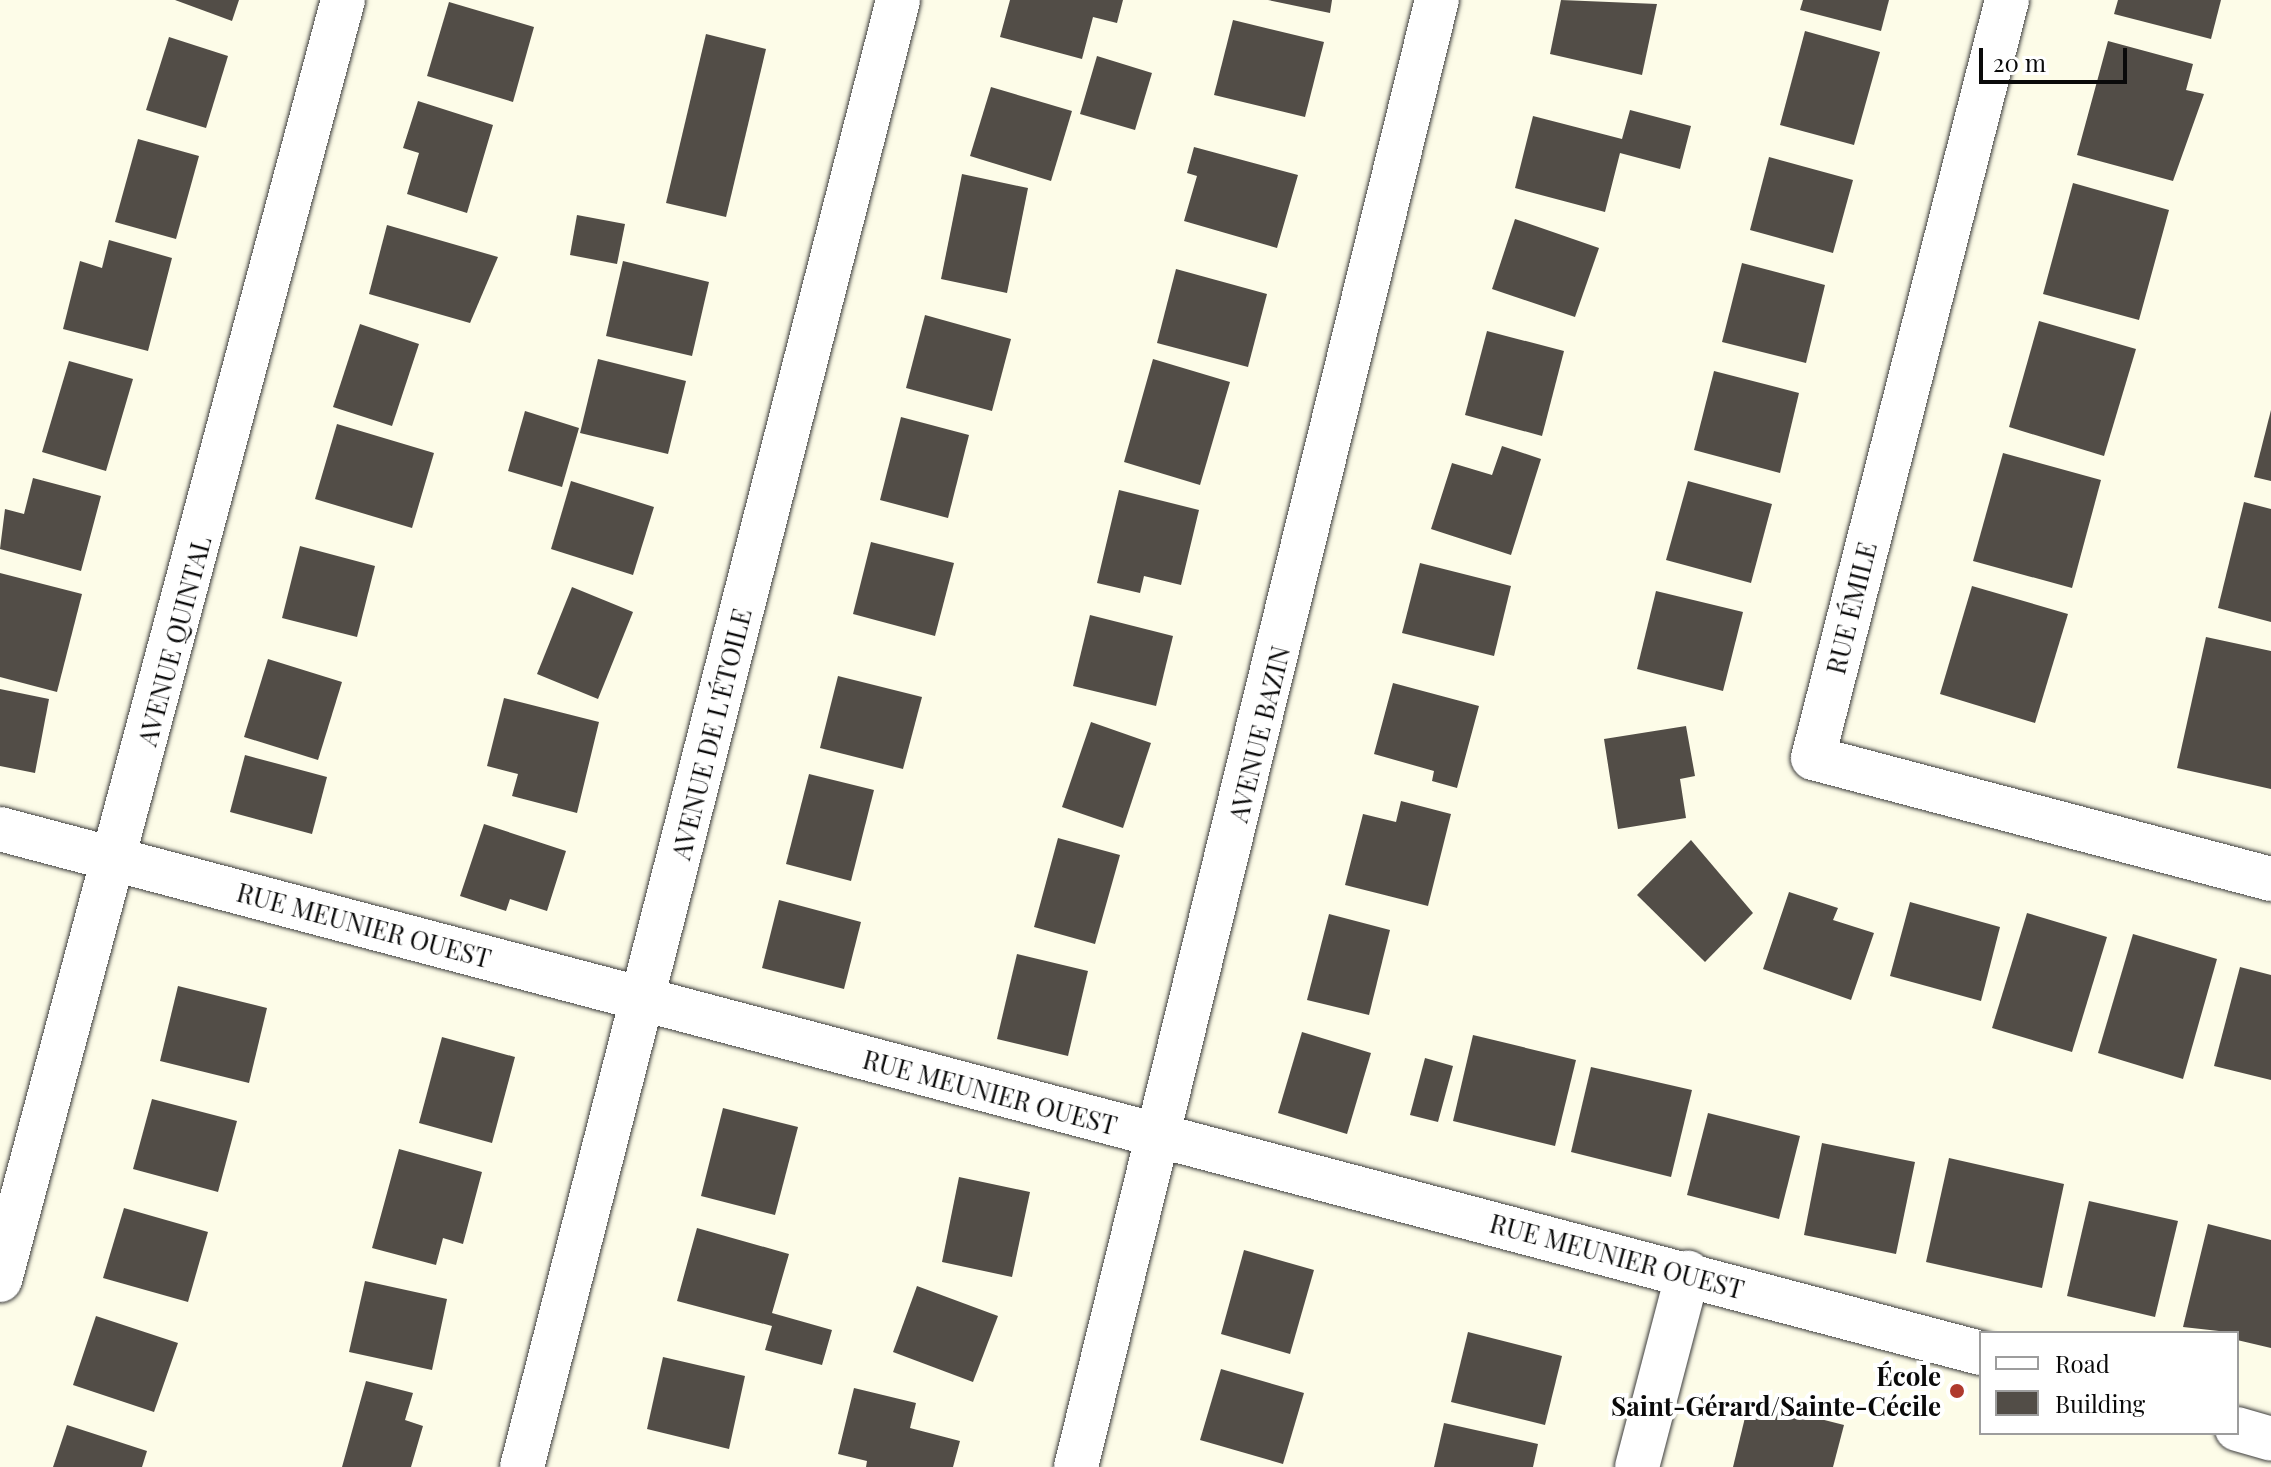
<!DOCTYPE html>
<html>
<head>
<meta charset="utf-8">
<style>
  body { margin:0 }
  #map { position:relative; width:2271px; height:1467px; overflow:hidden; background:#fdfce8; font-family:"Playfair Display",serif }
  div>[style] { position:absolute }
  .building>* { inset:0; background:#524d47 }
  .roads { filter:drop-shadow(0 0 2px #3d3d3d) drop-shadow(0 0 2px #3d3d3d) }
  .street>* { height:44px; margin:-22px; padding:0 22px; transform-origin:22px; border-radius:22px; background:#fff }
  .dots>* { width:22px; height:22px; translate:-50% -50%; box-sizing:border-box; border:4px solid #fff; border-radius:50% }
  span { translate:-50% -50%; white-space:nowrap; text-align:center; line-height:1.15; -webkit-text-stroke:8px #fff; paint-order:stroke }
  .street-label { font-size:26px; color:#0a0a0a }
  .poi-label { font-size:26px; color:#0a0a0a; font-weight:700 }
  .right { translate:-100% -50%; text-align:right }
  .legend { position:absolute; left:1979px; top:1331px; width:260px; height:104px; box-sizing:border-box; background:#fff; border:2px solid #9d9d9d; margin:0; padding:10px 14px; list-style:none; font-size:24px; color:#0a0a0a }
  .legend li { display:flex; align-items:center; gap:16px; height:40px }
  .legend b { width:40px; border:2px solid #9d9d9d }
  .scale { position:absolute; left:1979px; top:48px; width:148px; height:36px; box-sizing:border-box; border:4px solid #0a0a0a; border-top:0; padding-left:10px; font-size:24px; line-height:28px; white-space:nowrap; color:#0a0a0a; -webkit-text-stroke:6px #fff; paint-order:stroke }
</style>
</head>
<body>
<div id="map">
  <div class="building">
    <div style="clip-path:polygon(175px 0,239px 0,232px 21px)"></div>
    <div style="clip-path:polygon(1010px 0,1123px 0,1117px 23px,1093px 17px,1082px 59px,1000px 37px)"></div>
    <div style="clip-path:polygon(1268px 0,1332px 0,1330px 13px)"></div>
    <div style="clip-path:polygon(1561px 0,1657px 4px,1642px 75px,1550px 54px)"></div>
    <div style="clip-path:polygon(1803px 0,1889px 0,1881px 31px,1800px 10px)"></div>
    <div style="clip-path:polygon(2118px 0,2221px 0,2211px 39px,2114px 14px)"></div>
    <div style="clip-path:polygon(449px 2px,534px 27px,513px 102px,427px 76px)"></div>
    <div style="clip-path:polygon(1233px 20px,1324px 42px,1305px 117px,1214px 95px)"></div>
    <div style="clip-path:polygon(1805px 31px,1880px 52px,1854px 145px,1780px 125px)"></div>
    <div style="clip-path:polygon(706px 34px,766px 49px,726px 217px,666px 203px)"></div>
    <div style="clip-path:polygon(169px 37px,228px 56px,206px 128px,146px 110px)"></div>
    <div style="clip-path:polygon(2108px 41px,2193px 64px,2186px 90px,2204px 94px,2173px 181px,2077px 155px)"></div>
    <div style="clip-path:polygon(1097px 56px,1152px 73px,1135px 130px,1080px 114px)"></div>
    <div style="clip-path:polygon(991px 87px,1072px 111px,1051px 181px,970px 156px)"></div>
    <div style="clip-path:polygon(418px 101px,493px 125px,467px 213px,407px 194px,419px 153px,403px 148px)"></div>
    <div style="clip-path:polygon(1630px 110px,1691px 126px,1680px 169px,1620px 153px,1605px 212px,1515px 188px,1533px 116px,1622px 139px)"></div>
    <div style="clip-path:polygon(138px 139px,199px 156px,176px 239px,115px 222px)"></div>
    <div style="clip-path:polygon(1194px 147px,1298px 175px,1277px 248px,1184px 221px,1197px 176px,1187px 173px)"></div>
    <div style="clip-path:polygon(1769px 157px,1853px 180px,1833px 253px,1750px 230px)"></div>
    <div style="clip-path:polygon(962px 174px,1028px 188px,1007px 293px,941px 279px)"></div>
    <div style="clip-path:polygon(2073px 183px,2169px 210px,2139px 320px,2043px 294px)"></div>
    <div style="clip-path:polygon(577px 215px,625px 224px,617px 264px,570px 255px)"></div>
    <div style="clip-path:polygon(1515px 219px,1599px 248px,1575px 317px,1492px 289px)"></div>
    <div style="clip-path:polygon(387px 225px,498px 257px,470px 323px,369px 294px)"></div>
    <div style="clip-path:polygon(109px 240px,172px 258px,148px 351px,63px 329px,80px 261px,102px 268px)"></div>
    <div style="clip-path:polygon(623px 261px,709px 282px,692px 356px,606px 336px)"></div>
    <div style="clip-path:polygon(1742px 263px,1825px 285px,1806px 363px,1722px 342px)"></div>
    <div style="clip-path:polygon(1176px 269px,1267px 294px,1248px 367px,1157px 343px)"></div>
    <div style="clip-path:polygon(925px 315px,1011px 339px,992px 411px,906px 388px)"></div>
    <div style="clip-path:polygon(2039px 321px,2136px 349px,2104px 456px,2009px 427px)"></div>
    <div style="clip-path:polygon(360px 324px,419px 344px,392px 426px,333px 407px)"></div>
    <div style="clip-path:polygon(1487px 331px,1564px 351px,1542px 436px,1465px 415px)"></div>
    <div style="clip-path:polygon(598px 359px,686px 381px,668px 454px,580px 433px)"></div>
    <div style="clip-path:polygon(1153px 359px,1230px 382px,1200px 485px,1124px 462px)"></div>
    <div style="clip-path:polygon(69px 361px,133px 379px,106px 471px,42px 452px)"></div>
    <div style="clip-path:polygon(1714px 371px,1799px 393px,1780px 473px,1694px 450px)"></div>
    <div style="clip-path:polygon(2271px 410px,2271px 481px,2254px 477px)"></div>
    <div style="clip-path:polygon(525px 411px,579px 428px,562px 487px,508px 471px)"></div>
    <div style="clip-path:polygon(901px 417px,969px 435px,948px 518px,880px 500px)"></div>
    <div style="clip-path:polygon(337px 424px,434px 453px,412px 528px,315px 499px)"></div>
    <div style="clip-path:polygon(1502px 446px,1541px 459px,1511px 555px,1431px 529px,1452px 463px,1492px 475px)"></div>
    <div style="clip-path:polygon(2003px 453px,2101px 480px,2072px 588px,1973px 561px)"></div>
    <div style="clip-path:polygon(33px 478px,101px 496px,81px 571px,0 549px,5px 509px,24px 514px)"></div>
    <div style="clip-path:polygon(571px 481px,654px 507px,633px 575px,551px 549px)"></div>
    <div style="clip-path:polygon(1688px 481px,1772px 504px,1751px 583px,1666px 560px)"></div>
    <div style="clip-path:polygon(1119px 490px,1199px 510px,1181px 585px,1144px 576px,1140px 593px,1097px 583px)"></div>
    <div style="clip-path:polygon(2244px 502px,2271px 509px,2271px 622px,2218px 608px)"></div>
    <div style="clip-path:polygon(871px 542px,954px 563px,935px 636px,853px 614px)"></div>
    <div style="clip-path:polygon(300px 546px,375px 566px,357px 637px,282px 618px)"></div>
    <div style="clip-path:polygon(1420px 563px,1511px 586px,1494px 656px,1402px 633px)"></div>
    <div style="clip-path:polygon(0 573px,82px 594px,57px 692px,0 677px)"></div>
    <div style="clip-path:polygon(1972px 586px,2068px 614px,2035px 723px,1940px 694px)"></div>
    <div style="clip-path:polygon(572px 587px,633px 612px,598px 699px,537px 674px)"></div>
    <div style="clip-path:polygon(1656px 591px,1743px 612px,1723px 691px,1637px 669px)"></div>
    <div style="clip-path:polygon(1090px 615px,1173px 636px,1156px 706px,1073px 686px)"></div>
    <div style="clip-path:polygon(2206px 637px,2271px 651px,2271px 789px,2177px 768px)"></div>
    <div style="clip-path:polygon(268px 659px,342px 682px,318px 760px,244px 737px)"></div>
    <div style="clip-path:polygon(838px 676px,922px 697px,903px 769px,820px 748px)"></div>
    <div style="clip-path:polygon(1393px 683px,1479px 706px,1457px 788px,1432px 781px,1434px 771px,1374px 754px)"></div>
    <div style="clip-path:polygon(0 689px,49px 699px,35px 773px,0 766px)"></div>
    <div style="clip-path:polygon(504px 698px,599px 722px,577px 813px,512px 796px,518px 774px,487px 766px)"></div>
    <div style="clip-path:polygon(1091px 722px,1151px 743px,1123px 828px,1062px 807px)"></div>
    <div style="clip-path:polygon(1686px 726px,1695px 776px,1680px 779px,1686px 818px,1618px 829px,1604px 739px)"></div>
    <div style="clip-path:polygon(245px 755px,327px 777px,312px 834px,230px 812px)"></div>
    <div style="clip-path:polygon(809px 774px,874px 790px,851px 881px,786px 864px)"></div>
    <div style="clip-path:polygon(1401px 801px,1451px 814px,1428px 906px,1345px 885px,1363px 814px,1396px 822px)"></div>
    <div style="clip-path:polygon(484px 824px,566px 851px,547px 911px,510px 899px,506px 911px,460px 896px)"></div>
    <div style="clip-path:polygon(1058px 838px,1120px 855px,1095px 944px,1034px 927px)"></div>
    <div style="clip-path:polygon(1691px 840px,1753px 913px,1705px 962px,1637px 895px)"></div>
    <div style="clip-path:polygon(1789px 892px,1838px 908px,1833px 920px,1874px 933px,1851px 1000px,1763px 969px)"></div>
    <div style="clip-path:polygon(779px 900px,861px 922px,844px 989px,762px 968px)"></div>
    <div style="clip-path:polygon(1910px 902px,2000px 927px,1981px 1001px,1890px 976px)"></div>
    <div style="clip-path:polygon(2027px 913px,2107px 937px,2072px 1052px,1992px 1028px)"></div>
    <div style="clip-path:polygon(1329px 914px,1390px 930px,1369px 1015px,1307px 1000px)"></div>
    <div style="clip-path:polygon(2133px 934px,2217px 959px,2183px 1079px,2098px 1053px)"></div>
    <div style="clip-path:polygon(1017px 954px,1088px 971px,1068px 1056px,997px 1039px)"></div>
    <div style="clip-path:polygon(2240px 967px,2271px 975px,2271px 1080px,2214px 1066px)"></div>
    <div style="clip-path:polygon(178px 986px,267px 1008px,249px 1083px,160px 1061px)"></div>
    <div style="clip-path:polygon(1302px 1032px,1371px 1053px,1347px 1134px,1278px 1113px)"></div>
    <div style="clip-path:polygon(1473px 1035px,1576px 1060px,1555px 1146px,1453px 1121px)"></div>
    <div style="clip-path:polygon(442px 1037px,515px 1057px,492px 1143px,419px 1123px)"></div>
    <div style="clip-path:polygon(1425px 1058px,1453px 1066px,1438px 1122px,1410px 1115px)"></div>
    <div style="clip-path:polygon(1591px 1067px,1692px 1090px,1671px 1177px,1571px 1152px)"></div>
    <div style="clip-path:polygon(152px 1099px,237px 1121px,218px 1192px,133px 1169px)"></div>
    <div style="clip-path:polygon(723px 1108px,798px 1127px,775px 1215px,701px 1196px)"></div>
    <div style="clip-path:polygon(1708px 1113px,1800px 1136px,1779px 1219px,1687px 1195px)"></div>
    <div style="clip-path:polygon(1822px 1143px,1915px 1162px,1896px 1254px,1804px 1235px)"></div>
    <div style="clip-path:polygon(399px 1149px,482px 1172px,463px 1244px,443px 1238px,436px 1265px,372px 1248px)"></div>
    <div style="clip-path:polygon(1949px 1158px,2064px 1184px,2042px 1288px,1926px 1262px)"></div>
    <div style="clip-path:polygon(959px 1177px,1030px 1192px,1012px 1277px,942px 1262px)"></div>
    <div style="clip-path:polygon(2089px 1201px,2178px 1221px,2155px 1317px,2067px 1296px)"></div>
    <div style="clip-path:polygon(124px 1208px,208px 1232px,188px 1302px,103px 1278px)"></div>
    <div style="clip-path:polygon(2208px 1224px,2271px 1240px,2271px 1348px,2237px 1340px,2237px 1333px,2183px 1327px)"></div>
    <div style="clip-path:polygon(697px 1228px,789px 1254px,772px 1313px,832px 1330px,822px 1365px,765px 1350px,772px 1326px,677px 1301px)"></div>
    <div style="clip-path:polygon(1244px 1250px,1314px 1270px,1290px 1354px,1221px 1334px)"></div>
    <div style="clip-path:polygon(365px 1281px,447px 1299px,432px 1370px,349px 1352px)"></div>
    <div style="clip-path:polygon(917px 1286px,998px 1316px,973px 1382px,893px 1352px)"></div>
    <div style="clip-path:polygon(96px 1316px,178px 1343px,154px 1412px,73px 1385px)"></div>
    <div style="clip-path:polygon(1468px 1332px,1562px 1356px,1545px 1425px,1451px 1402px)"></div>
    <div style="clip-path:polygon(663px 1357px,745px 1376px,729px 1449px,647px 1429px)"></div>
    <div style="clip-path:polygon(1221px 1369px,1304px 1393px,1283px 1464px,1200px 1440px)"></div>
    <div style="clip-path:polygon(366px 1381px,413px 1393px,405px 1420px,423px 1426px,411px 1467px,342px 1467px)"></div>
    <div style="clip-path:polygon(854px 1388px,916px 1403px,910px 1428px,960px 1441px,953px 1467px,866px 1467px,867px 1461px,838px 1454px)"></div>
    <div style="clip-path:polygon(1749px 1401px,1844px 1425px,1833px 1467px,1733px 1467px)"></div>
    <div style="clip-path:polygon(1444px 1423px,1538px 1444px,1533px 1467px,1434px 1467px)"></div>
    <div style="clip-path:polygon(67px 1425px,147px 1451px,142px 1467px,53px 1467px)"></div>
  </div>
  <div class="roads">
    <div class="street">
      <div style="left:2007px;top:0;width:782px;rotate:104.36deg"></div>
      <div style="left:1813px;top:758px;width:474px;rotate:14.8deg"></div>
      <div style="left:0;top:829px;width:2049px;rotate:14.82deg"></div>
      <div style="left:0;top:1280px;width:1325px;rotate:-75deg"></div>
      <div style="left:2237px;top:1429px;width:35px;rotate:16deg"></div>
      <div style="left:522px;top:1467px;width:1514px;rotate:-75.62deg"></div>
      <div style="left:1076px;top:1467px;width:1511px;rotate:-76.18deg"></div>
      <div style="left:1637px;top:1467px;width:201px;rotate:-75.3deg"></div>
    </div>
  </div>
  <div class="dots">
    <div style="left:1957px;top:1391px;background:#af3a2d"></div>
  </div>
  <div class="street-label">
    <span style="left:1851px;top:608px;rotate:-76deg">RUE ÉMILE</span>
    <span style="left:174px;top:641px;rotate:-75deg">AVENUE QUINTAL</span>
    <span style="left:711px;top:734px;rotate:-76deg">AVENUE DE L'ÉTOILE</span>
    <span style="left:1259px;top:734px;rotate:-76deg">AVENUE BAZIN</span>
    <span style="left:364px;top:925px;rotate:15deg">RUE MEUNIER OUEST</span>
    <span style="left:990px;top:1092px;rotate:15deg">RUE MEUNIER OUEST</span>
    <span style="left:1617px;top:1256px;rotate:15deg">RUE MEUNIER OUEST</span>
  </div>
  <div class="poi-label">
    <span class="right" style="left:1941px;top:1391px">École<br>Saint-Gérard/Sainte-Cécile</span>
  </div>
  <ul class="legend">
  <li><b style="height:10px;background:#fff"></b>Road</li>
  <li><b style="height:22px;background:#524d47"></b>Building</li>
  </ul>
  <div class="scale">20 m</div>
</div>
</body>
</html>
